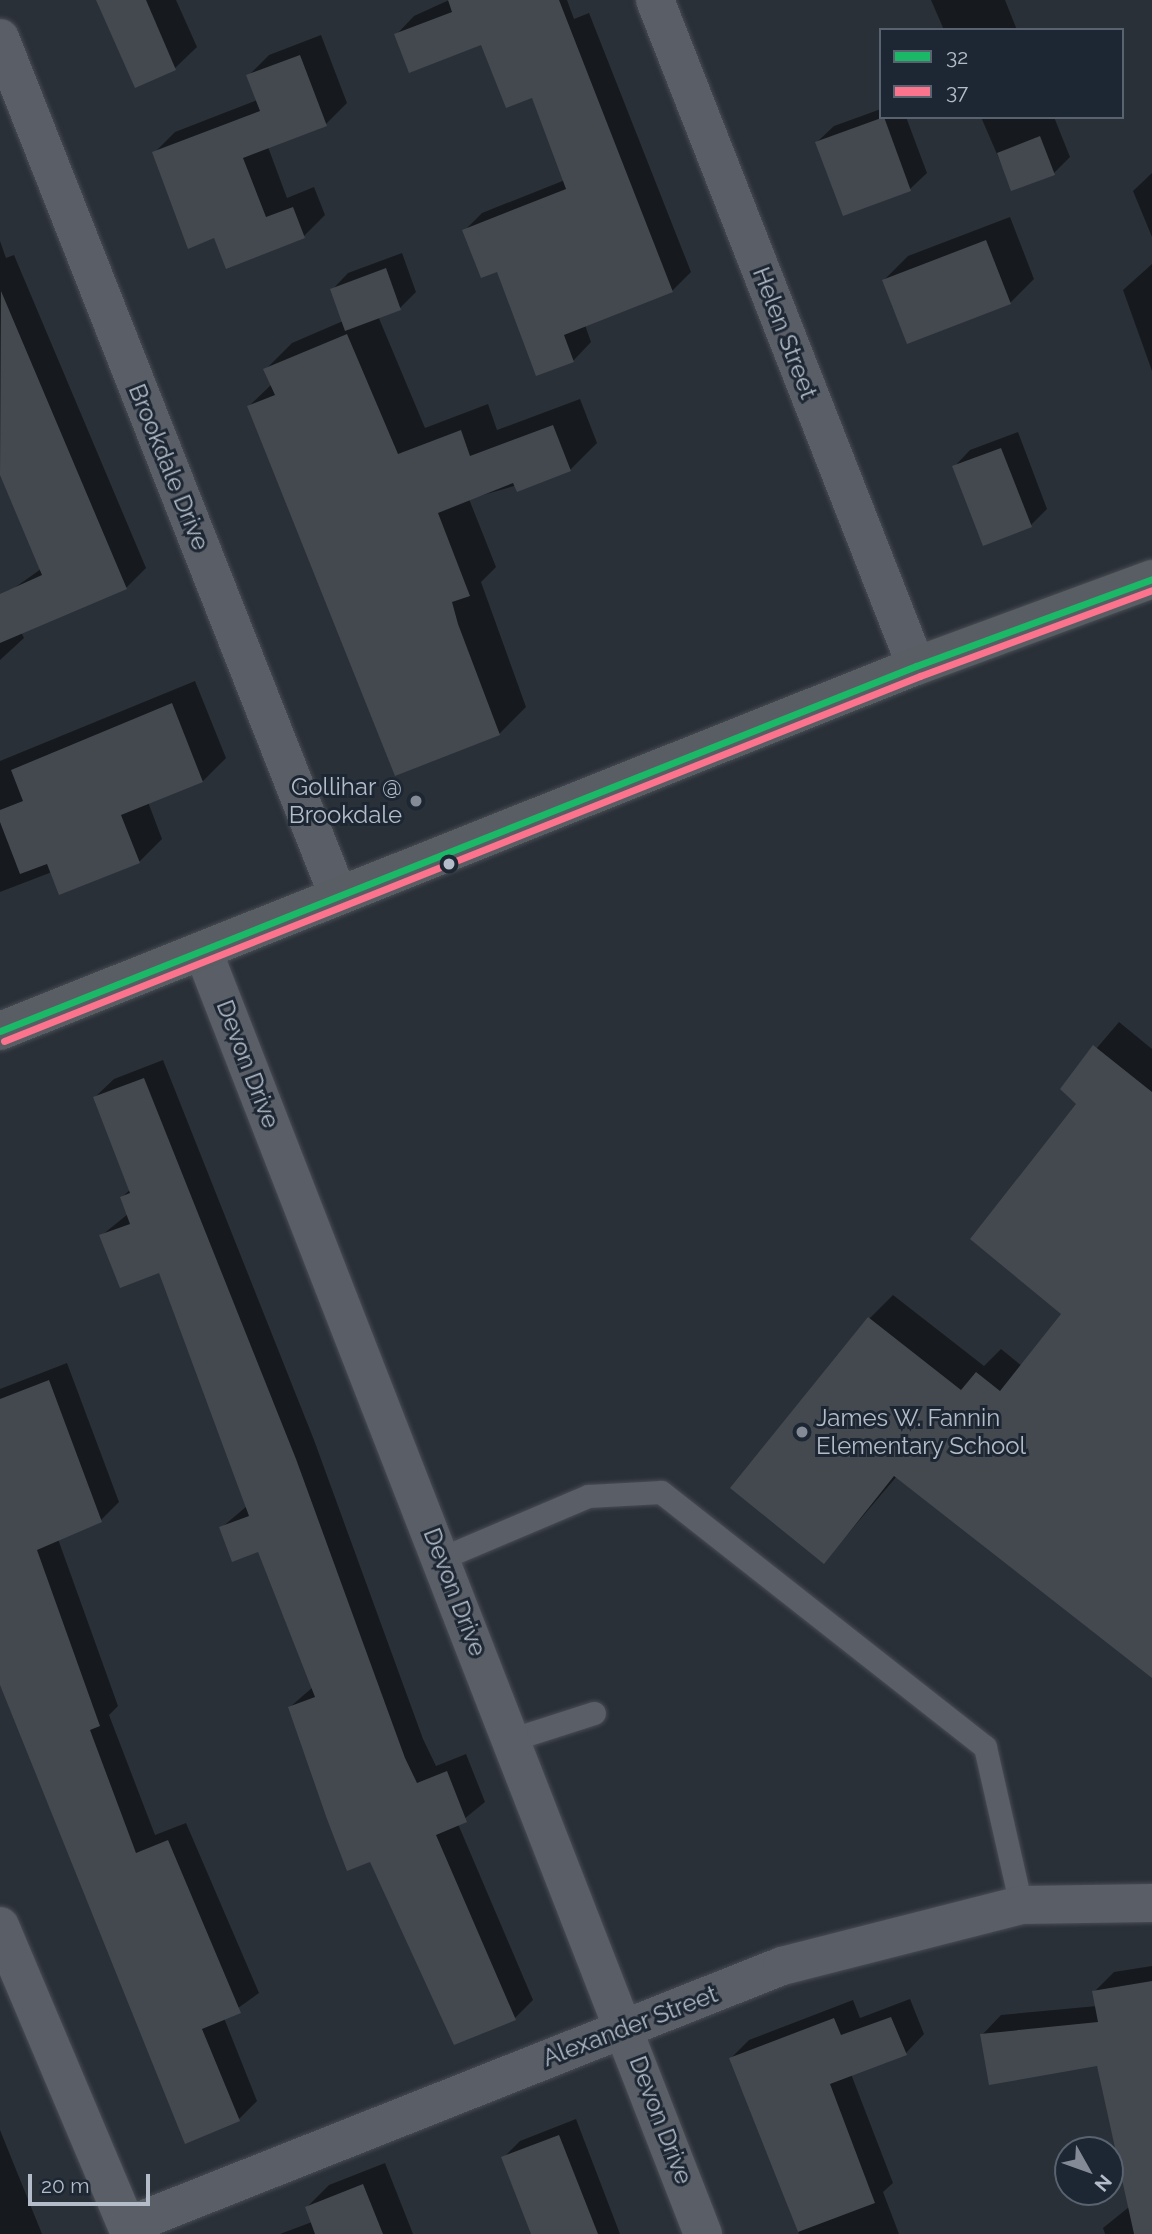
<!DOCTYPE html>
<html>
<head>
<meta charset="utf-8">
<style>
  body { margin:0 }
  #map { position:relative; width:1152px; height:2234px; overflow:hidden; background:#2a3038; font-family:Raleway,sans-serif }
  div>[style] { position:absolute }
  .shadow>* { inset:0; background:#0007 }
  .building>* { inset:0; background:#444950 }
  .roads { filter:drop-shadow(0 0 2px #484c53) drop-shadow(0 0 2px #484c53) }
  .lane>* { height:23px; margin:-11.5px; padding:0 11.5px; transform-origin:11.5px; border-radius:11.5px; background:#5a5e66 }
  .street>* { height:38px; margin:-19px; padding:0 19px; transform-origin:19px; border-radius:19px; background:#5a5e66 }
  .secondary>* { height:38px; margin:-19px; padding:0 19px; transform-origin:19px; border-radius:19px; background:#595d64 }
  .bus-1>* { height:7px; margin:-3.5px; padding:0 3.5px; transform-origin:3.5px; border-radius:3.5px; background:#1ab867 }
  .bus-2>* { height:7px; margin:-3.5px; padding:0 3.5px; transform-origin:3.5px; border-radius:3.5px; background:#fc738d }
  .dots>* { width:19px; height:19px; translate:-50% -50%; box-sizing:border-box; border:4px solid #1d2633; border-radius:50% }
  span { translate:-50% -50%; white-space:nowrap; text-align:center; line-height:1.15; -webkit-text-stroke:6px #1d2633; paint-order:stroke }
  .street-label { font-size:24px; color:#b4bcc9 }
  .poi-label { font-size:24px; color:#b4bcc9 }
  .right { translate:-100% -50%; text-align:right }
  .left { translate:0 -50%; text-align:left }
  .legend { position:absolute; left:879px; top:28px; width:245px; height:91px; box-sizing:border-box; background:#1d2633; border:2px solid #59626f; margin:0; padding:9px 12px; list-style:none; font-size:21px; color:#b4bcc9 }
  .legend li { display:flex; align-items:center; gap:14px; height:35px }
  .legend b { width:35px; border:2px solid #59626f }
  .north { position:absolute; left:1054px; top:2136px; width:70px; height:70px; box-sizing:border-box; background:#1d2633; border:2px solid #59626f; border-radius:50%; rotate:130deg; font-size:19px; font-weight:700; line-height:28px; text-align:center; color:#b4bcc9 }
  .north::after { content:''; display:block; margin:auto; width:24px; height:32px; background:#848b96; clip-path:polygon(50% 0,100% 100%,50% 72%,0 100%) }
  .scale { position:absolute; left:28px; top:2174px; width:122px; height:32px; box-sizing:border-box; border:4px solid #b4bcc9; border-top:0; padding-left:9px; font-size:21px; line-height:24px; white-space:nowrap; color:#b4bcc9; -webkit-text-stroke:5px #1d2633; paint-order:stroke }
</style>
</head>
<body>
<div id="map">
  <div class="shadow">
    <div style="clip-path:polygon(97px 0,176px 0,197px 47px,175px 68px,136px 86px)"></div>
    <div style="clip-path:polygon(449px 0,567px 0,574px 19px,589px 13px,691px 272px,672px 291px,585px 325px,591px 342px,573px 361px,464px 231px,482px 213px,565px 180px,533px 96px,482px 43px,396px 35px,414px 16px)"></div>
    <div style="clip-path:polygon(931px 0,1005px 0,1017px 30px,944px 30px)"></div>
    <div style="clip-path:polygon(321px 35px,347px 103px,326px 124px,268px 147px,287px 198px,314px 187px,325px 215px,304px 236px,215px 236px,154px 153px,175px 132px,257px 100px,248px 76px,269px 55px)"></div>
    <div style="clip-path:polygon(881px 109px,881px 117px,906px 117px,927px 173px,910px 189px,844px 214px,817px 142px,834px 126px)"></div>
    <div style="clip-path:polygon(981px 117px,1054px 117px,1070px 157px,1054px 173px,1012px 189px)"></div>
    <div style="clip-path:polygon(1152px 173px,1152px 237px,1133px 191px)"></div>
    <div style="clip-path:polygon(1010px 217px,1034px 279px,1010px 303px,884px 280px,908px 256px)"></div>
    <div style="clip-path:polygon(0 241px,6px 258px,14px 255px,146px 568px,126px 588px,21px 632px,24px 638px,0 660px,0 598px,41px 569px,0 471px)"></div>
    <div style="clip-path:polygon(402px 253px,416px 292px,400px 308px,378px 316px,425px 428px,488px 404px,497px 430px,580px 399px,597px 443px,570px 470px,469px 499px,496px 567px,481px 582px,526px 707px,499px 734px,249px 406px,272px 384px,265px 370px,292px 343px,343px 321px,332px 290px,348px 273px)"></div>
    <div style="clip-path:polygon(1152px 264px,1152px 371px,1123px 290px)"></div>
    <div style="clip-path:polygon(1018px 432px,1047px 509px,1031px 525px,954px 467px,970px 450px)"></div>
    <div style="clip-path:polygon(195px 681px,226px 758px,203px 781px,148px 802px,162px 839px,139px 862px,52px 872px,0 892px,0 761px)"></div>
    <div style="clip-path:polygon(1119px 1022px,1152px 1049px,1152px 1676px,897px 1476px,824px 1562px,869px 1319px,893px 1295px,984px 1366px,1001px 1349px,1022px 1366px,1063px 1314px,1079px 1103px,1062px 1089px)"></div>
    <div style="clip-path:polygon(163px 1060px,314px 1440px,423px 1739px,436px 1766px,466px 1754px,485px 1802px,458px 1824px,533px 2000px,515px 2018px,370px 1859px,290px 1707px,313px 1687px,259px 1550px,221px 1528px,247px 1506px,160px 1271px,102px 1235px,128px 1214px,122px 1197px,131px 1189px,95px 1097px,114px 1079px)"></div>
    <div style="clip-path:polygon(67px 1363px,119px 1502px,101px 1520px,58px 1539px,118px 1706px,109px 1715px,155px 1835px,186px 1823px,259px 1993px,224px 2018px,257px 2101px,239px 2119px,0 1674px,0 1389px)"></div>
    <div style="clip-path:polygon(1152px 1966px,1152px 2234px,1105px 2234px,1103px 2228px,1129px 2207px,1098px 2064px,982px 2035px,1001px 2015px,1097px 2006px,1094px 1992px,1114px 1972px)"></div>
    <div style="clip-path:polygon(910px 1999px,924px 2034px,906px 2053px,851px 2074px,893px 2183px,883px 2192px,899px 2234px,799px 2234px,731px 2058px,749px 2040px,853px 2000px,860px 2018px)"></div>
    <div style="clip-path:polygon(576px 2119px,620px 2234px,533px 2234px,503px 2158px,520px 2141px)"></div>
    <div style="clip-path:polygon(0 2130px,42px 2234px,0 2234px)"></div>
    <div style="clip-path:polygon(385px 2163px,413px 2234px,280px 2234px,312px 2222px,307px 2207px,329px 2185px)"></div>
  </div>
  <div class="building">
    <div style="clip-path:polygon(96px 0,146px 0,176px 70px,135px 88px)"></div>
    <div style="clip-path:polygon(448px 0,559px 0,673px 292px,564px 335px,574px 362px,536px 376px,497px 272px,481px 278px,462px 230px,566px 189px,532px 98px,506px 108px,481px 45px,409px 73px,394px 34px,452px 12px)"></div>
    <div style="clip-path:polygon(300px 55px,327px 126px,243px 158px,266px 217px,293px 207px,305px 238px,226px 269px,214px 238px,188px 249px,152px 152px,260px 111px,246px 75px)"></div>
    <div style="clip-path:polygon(884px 117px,911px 191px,843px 216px,815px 142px)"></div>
    <div style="clip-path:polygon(1040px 136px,1055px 175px,1011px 191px,997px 153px)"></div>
    <div style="clip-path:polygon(986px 240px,1011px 304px,907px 344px,882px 280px)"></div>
    <div style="clip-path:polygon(386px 268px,401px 310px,345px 331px,330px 289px)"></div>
    <div style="clip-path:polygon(1px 291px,127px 589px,0 643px,0 594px,42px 575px,0 475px)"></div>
    <div style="clip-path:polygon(347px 334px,398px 454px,461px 430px,470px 456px,553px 425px,571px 471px,517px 492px,513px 483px,438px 513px,470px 596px,452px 602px,458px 624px,500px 735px,395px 776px,247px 406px,275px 395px,263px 369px)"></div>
    <div style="clip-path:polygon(1001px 448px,1032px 527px,983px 546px,952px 466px)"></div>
    <div style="clip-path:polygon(172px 703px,203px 782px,121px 815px,140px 863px,59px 895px,47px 864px,20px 874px,0 822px,0 810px,23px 801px,11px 770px)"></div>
    <div style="clip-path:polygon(1093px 1045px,1152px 1092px,1152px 1678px,894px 1476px,824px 1564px,730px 1488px,868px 1317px,961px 1390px,976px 1372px,1000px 1391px,1061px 1314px,970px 1239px,1076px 1104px,1060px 1089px)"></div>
    <div style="clip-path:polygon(144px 1078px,296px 1459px,405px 1758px,417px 1783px,447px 1771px,467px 1822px,436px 1835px,516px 2020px,454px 2045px,370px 1862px,347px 1871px,327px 1819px,288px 1707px,315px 1697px,258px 1552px,232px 1562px,219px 1527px,249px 1516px,159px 1273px,120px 1288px,99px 1235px,130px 1224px,120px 1197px,130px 1193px,93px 1097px)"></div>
    <div style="clip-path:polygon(49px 1380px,102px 1522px,37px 1550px,100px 1726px,90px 1730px,136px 1853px,168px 1840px,241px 2013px,202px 2029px,240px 2121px,185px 2144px,0 1685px,0 1399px)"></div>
    <div style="clip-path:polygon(1152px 1981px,1152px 2234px,1134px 2234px,1097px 2066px,989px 2085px,980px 2034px,1098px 2022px,1092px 1991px)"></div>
    <div style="clip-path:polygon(891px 2017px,907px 2055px,830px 2084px,875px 2203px,798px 2232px,729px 2058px,834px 2018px,841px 2035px)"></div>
    <div style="clip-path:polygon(559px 2135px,598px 2234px,531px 2234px,501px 2157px)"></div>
    <div style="clip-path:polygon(363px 2184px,383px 2234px,315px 2234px,305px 2207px)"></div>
  </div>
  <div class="roads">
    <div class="lane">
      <div style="left:442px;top:1558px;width:159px;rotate:-23deg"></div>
      <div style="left:588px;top:1496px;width:73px;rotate:-3.1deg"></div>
      <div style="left:661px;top:1492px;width:412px;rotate:38.2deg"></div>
      <div style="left:985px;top:1747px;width:162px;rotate:77.2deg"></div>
      <div style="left:513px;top:1739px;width:85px;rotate:-17.8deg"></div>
    </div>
    <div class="street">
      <div style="left:655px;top:0;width:715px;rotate:68.6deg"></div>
      <div style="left:0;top:38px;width:921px;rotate:68.48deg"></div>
      <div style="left:203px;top:951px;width:1377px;rotate:68.71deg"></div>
      <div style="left:0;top:1926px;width:334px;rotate:67.1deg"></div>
      <div style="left:127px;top:2226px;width:705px;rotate:-21.65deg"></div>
      <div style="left:782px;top:1966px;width:247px;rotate:-14.3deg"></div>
      <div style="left:1021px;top:1905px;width:131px;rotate:-0.9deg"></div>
    </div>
    <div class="secondary">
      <div style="left:0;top:1031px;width:986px;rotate:-21.73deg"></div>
      <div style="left:916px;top:666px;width:252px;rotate:-20.2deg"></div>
    </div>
  </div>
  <div class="bus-1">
    <div style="left:0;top:1031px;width:986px;rotate:-21.73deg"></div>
    <div style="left:916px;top:666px;width:252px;rotate:-20.2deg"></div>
  </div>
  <div class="bus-2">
    <div style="left:4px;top:1041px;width:986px;rotate:-21.73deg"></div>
    <div style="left:920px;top:676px;width:247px;rotate:-20.3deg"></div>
  </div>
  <div class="dots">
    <div style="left:416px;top:801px;background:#848b96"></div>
    <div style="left:449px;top:864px;background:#b4bcc9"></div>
    <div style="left:802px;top:1432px;background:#848b96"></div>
  </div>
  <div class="street-label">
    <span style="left:785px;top:333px;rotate:69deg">Helen Street</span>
    <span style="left:169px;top:467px;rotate:68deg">Brookdale Drive</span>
    <span style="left:248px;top:1064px;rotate:69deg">Devon Drive</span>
    <span style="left:455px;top:1592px;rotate:69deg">Devon Drive</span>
    <span style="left:630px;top:2026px;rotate:-21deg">Alexander Street</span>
    <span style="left:661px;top:2120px;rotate:69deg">Devon Drive</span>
  </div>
  <div class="poi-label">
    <span class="right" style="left:402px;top:801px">Gollihar @<br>Brookdale</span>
    <span class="left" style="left:816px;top:1432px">James W. Fannin<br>Elementary School</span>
  </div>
  <ul class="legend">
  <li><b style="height:9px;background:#1ab867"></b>32</li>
  <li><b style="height:9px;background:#fc738d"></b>37</li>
  </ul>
  <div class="north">N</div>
  <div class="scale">20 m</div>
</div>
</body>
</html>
